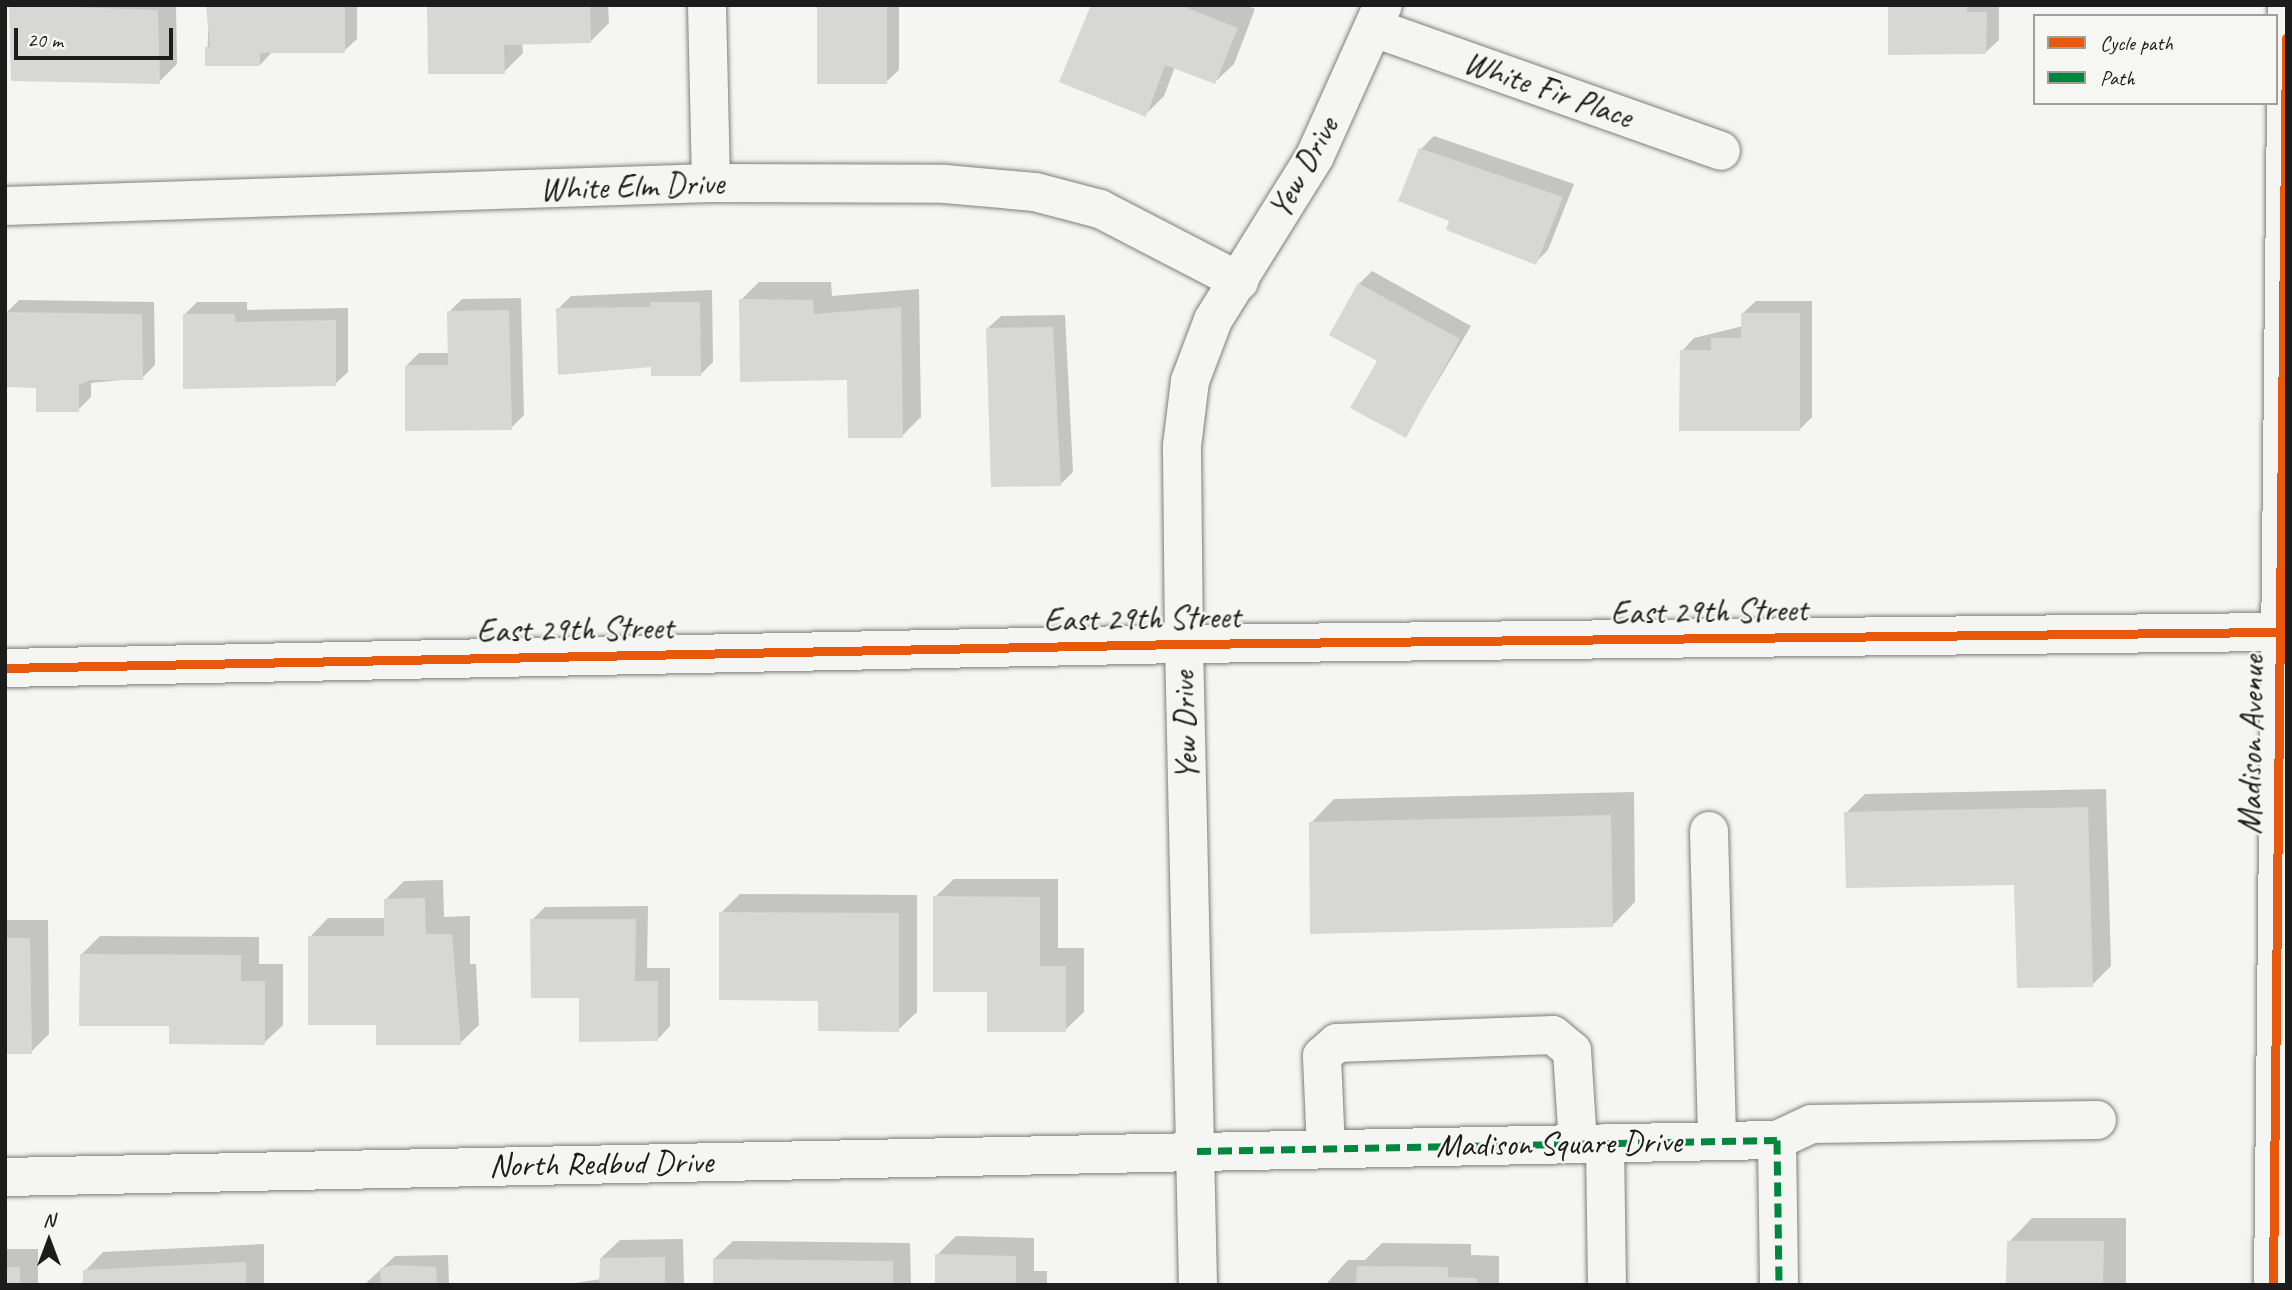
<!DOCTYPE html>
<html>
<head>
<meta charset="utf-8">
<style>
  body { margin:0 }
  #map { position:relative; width:2292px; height:1290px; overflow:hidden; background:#f5f5f3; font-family:Caveat,sans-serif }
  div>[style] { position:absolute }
  .shadow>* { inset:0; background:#0003 }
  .building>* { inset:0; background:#d7d7d6 }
  .roads { filter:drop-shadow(0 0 2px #7e7e7d) drop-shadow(0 0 2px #7e7e7d) }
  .minor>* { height:38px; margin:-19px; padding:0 19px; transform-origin:19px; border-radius:19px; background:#f5f5f3 }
  .major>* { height:38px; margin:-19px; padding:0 19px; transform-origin:19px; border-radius:19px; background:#f5f5f3 }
  .quiet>* { height:7px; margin-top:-3.5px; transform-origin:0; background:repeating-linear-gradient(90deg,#00873e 0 14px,transparent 0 21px) }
  .cycleway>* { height:9px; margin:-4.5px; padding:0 4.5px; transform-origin:4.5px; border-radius:4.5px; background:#e8590c }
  span { translate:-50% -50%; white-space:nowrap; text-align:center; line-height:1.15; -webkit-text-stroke:5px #f6f6f2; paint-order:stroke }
  .street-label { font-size:33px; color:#1c1c1c }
  .frame { position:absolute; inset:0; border:7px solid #1c1c1c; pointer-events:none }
  .legend { position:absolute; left:2033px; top:14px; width:245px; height:91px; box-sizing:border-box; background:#f6f6f2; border:2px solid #9f9f9c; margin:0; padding:9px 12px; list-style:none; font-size:21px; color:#1c1c1c }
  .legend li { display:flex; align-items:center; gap:14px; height:35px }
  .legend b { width:35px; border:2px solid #9f9f9c }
  .north { position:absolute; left:14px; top:1206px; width:70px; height:70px; -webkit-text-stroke:5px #f6f6f2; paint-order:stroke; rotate:0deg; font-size:19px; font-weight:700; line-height:28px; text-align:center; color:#1c1c1c }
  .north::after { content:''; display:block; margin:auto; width:24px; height:32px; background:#1c1c1c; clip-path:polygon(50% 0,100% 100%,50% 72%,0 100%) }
  .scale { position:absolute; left:14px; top:28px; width:159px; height:32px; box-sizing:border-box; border:4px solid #1c1c1c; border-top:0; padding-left:9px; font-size:21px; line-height:24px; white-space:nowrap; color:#1c1c1c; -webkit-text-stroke:5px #f6f6f2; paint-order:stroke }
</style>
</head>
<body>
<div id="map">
  <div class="shadow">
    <div style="clip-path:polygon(11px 5px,176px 5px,177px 64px,159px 82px)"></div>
    <div style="clip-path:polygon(209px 5px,357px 5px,357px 39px,344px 51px,273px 51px,260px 65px,207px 65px)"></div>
    <div style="clip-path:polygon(429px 5px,608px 5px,609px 23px,590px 42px,522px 43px,523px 53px,504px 72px)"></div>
    <div style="clip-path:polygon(821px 5px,899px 5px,899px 70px,886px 82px)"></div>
    <div style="clip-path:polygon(1093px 5px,1246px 5px,1255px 9px,1234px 64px,1215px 82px,1175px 67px,1164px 96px,1145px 115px)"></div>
    <div style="clip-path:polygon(1889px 5px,1999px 5px,1999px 40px,1986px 52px)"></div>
    <div style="clip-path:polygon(1434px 136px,1574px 184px,1548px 250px,1535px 263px,1451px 221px,1421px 149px)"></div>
    <div style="clip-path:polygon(1372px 271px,1471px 326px,1405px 436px,1359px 284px)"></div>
    <div style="clip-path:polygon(759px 282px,831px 282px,832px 296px,919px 289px,921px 417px,902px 436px,849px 378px,741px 300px)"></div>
    <div style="clip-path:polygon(712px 290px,713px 362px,700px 375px,653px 365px,558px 309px,571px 296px)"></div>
    <div style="clip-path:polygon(521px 298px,524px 415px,511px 428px,406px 366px,419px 353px,449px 353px,449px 312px,462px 299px)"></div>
    <div style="clip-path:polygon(19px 300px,154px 302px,155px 365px,142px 378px,91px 383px,91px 397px,78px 410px,38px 386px,6px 313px)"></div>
    <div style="clip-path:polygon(1756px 301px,1812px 301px,1812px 417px,1799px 430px,1682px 351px,1694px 338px,1743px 326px,1743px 313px)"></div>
    <div style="clip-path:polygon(197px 302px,247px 302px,247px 310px,348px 308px,348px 372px,335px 384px,184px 315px)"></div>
    <div style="clip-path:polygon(1065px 315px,1073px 472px,1060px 485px,988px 328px,1001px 316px)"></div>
    <div style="clip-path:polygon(2106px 789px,2111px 966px,2092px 985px,2015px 883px,1846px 813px,1865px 794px)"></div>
    <div style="clip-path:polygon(1634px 792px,1635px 902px,1612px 926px,1311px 823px,1334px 799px)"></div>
    <div style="clip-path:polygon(954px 879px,1058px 879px,1058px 948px,1084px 948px,1084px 1012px,1065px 1030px,989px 990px,935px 897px)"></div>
    <div style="clip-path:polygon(443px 880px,444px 917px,470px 916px,470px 964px,476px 964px,479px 1025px,460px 1043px,378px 1023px,310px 937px,328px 918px,386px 918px,385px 900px,404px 881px)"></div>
    <div style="clip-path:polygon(740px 894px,917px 895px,917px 1012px,898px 1030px,820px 999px,721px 913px)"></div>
    <div style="clip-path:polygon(648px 906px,647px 968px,670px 968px,670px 1026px,658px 1039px,580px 996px,532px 920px,545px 907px)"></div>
    <div style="clip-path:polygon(5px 920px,48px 920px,49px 1034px,31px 1052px,5px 1053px)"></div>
    <div style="clip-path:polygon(100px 936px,259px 937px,259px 964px,283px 964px,283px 1025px,264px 1043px,81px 955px)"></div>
    <div style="clip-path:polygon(2032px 1218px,2126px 1218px,2126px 1285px,2008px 1285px,2009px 1242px)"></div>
    <div style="clip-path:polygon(956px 1236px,1034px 1238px,1034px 1271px,1047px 1271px,1047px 1285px,937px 1285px,937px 1255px)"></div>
    <div style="clip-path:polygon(683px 1239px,684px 1285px,563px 1285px,601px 1279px,601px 1258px,620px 1240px)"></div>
    <div style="clip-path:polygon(733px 1241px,910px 1243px,911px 1285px,714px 1285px,714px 1259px)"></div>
    <div style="clip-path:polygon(1382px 1243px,1471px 1244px,1471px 1255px,1499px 1256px,1499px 1285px,1325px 1285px,1348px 1260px,1365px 1260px)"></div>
    <div style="clip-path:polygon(264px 1244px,264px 1285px,85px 1285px,85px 1271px,103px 1252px)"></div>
    <div style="clip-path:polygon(5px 1249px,38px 1249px,38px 1285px,5px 1285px)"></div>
    <div style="clip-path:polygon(448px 1255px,449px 1285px,341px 1285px,364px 1285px,395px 1256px)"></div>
  </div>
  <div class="building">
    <div style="clip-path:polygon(9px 5px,158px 10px,160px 84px,11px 81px)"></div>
    <div style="clip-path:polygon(206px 5px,345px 5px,345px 53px,260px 53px,260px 66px,205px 66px,205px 47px,210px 47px)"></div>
    <div style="clip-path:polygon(427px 5px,590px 5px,591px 43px,504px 45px,505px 74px,428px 74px)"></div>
    <div style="clip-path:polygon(817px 5px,887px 5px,887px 84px,817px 84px)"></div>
    <div style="clip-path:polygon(1091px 5px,1180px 5px,1238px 28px,1215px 84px,1165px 65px,1146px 117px,1059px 82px)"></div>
    <div style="clip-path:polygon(1888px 5px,1967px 5px,1967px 12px,1987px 12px,1986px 54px,1888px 55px)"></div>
    <div style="clip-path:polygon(1419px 148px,1563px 197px,1536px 265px,1446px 230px,1449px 221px,1398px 201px)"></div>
    <div style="clip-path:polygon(1358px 283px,1460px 339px,1406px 438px,1350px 408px,1377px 361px,1329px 335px)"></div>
    <div style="clip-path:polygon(739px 299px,813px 300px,814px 314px,901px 307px,903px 438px,848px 438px,847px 380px,740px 382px)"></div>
    <div style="clip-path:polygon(650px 302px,700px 302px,701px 376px,651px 376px,651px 367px,558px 375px,556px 308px,650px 307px)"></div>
    <div style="clip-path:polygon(509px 310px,512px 430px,405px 431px,405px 365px,448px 365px,447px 311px)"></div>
    <div style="clip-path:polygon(5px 312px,142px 314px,143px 380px,90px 380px,79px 385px,79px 412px,36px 412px,36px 388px,5px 387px)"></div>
    <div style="clip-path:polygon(1741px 313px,1800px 313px,1800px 431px,1679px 431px,1680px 350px,1711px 350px,1711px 338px,1741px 338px)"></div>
    <div style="clip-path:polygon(183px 314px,235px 314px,235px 322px,336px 320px,336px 386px,183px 389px)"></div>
    <div style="clip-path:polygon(1053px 327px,1061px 486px,991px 487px,986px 328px)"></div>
    <div style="clip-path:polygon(2088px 807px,2093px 987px,2017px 988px,2014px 885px,1846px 888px,1844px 812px)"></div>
    <div style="clip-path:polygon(1611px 815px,1613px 927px,1310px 934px,1309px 822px)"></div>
    <div style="clip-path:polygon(933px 896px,1040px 897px,1040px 966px,1066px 966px,1066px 1032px,987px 1032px,987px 992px,933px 992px)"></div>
    <div style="clip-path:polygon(425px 898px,426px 934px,452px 934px,461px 1045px,376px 1045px,376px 1025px,308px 1025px,308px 936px,384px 936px,384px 899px)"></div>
    <div style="clip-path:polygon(719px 912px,899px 913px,899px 1032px,818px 1031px,818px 1001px,719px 1000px)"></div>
    <div style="clip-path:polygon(530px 919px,636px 919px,635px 981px,658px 981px,658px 1041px,579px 1042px,579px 998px,531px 998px)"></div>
    <div style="clip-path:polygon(5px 938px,30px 938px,32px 1054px,5px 1054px)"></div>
    <div style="clip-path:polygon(80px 954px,241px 955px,241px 981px,265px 981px,265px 1045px,169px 1044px,169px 1026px,79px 1026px)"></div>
    <div style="clip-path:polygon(2007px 1241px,2104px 1241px,2103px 1285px,2006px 1285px)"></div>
    <div style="clip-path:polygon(935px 1254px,1016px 1256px,1016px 1285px,935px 1285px)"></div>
    <div style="clip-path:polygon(665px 1257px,665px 1285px,599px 1285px,600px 1258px)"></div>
    <div style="clip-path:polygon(713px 1259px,893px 1261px,893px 1285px,713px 1285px)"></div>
    <div style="clip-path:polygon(246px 1262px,246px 1285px,83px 1285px,83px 1270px)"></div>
    <div style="clip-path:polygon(396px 1265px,436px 1267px,437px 1285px,381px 1285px,380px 1268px)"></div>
    <div style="clip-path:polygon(1357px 1266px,1448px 1267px,1448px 1277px,1477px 1278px,1477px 1285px,1356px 1285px)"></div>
    <div style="clip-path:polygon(5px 1267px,20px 1267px,20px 1285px,5px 1285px)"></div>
  </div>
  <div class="roads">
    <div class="minor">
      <div style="left:707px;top:5px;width:178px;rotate:88.7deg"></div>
      <div style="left:1374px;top:28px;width:368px;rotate:19.5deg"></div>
      <div style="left:5px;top:206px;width:706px;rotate:-1.87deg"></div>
      <div style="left:711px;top:183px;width:234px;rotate:0.2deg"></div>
      <div style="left:945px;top:184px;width:90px;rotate:5.1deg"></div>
      <div style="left:1035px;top:192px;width:67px;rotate:14.7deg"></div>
      <div style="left:1100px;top:209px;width:157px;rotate:27.4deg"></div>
      <div style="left:1709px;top:831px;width:310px;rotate:88.5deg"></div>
      <div style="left:1777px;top:1140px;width:38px;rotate:-25deg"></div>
      <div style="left:1812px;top:1124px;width:285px;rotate:-0.8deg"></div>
      <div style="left:1605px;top:1143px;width:142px;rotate:89.2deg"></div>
      <div style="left:1326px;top:1149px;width:93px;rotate:-92.5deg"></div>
      <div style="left:1322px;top:1056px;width:20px;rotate:-41deg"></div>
      <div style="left:1337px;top:1043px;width:216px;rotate:-2.1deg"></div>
      <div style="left:1553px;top:1035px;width:25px;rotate:40deg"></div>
      <div style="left:1572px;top:1051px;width:92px;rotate:86.3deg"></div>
      <div style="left:5px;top:1177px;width:1772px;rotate:-1.2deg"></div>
      <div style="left:1777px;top:1140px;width:145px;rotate:89.2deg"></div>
      <div style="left:1198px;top:1285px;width:641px;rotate:-91.25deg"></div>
      <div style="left:1184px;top:644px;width:198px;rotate:-90.6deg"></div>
      <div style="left:1182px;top:446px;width:65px;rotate:-83deg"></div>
      <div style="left:1190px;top:381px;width:65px;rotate:-69.3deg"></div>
      <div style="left:1213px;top:320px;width:193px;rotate:-58.1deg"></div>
      <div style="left:1315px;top:156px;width:166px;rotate:-65.8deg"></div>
    </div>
    <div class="major">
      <div style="left:5px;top:668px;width:1179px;rotate:-1.17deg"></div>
      <div style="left:1184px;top:644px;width:1095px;rotate:-0.63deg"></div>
      <div style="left:2273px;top:1285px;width:1279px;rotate:-89.37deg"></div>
    </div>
  </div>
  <div class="quiet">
    <div style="left:1197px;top:1151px;width:580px;rotate:-1.09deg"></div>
    <div style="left:1777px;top:1140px;width:145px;rotate:89.2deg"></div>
  </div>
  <div class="cycleway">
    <div style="left:5px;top:668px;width:1179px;rotate:-1.17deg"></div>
    <div style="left:1184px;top:644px;width:1095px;rotate:-0.63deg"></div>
    <div style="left:2273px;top:1285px;width:1247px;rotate:-89.4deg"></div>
  </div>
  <div class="street-label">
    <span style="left:1548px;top:90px;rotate:19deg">White Fir Place</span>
    <span style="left:1304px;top:168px;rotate:-61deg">Yew Drive</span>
    <span style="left:632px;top:187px;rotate:-2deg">White Elm Drive</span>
    <span style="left:1709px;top:612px;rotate:-1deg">East 29th Street</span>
    <span style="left:1142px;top:619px;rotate:-1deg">East 29th Street</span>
    <span style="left:575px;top:630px;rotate:-1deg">East 29th Street</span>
    <span style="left:1186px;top:726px;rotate:-92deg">Yew Drive</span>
    <span style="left:2252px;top:745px;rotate:-89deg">Madison Avenue</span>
    <span style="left:1559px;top:1144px;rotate:-1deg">Madison Square Drive</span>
    <span style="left:601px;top:1164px;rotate:-1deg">North Redbud Drive</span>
  </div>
  <div class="frame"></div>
  <ul class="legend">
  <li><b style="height:9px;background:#e8590c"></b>Cycle path</li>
  <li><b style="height:9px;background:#00873e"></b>Path</li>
  </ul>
  <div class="north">N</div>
  <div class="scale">20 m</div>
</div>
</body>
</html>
